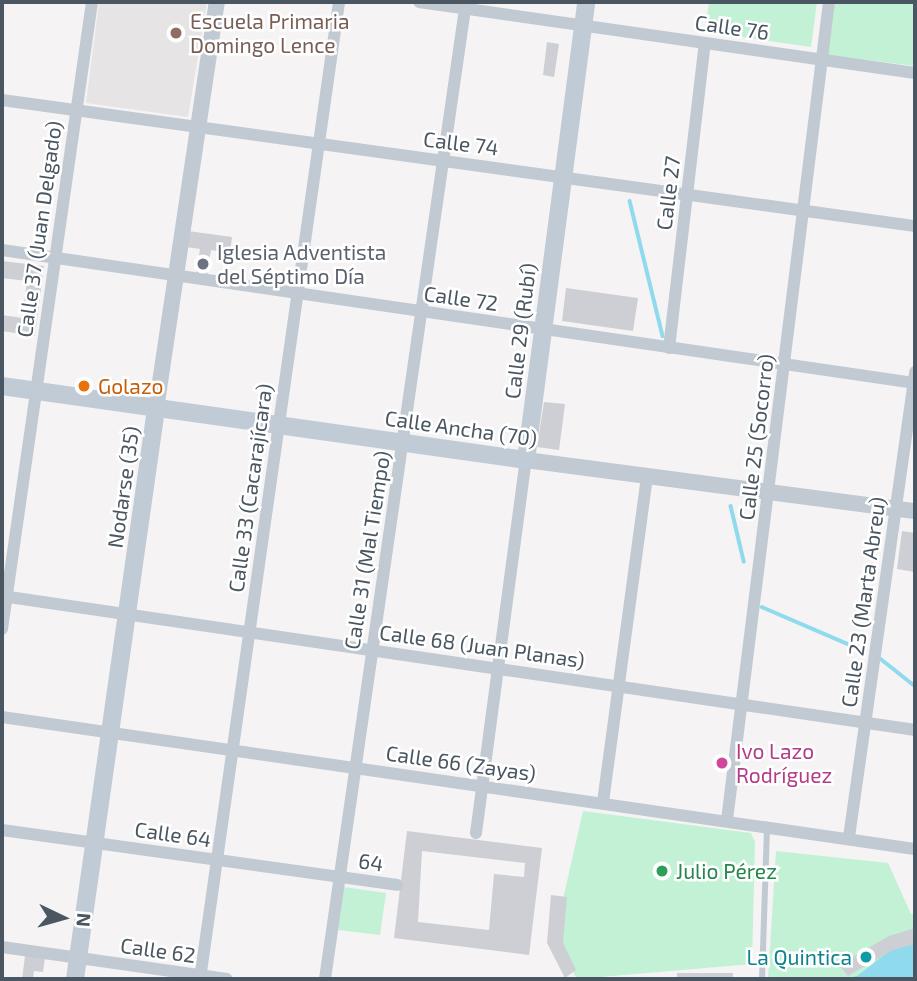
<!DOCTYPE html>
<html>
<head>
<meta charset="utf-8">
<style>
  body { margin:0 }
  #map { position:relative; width:917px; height:981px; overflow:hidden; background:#f5f3f3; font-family:"Exo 2",sans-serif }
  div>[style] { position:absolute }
  .education>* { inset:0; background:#e6e4e5 }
  .green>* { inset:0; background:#c3f1d5 }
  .water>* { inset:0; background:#90daee }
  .stream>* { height:3.5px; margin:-1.75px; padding:0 1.75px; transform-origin:1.75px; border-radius:1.75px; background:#90daee }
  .building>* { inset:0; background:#cdcfd5 }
  .service>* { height:6px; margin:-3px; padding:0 3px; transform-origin:3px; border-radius:3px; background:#c1cad2 }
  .minor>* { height:12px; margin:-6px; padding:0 6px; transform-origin:6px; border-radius:6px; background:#c1cad2 }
  .tertiary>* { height:16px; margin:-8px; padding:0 8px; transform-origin:8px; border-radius:8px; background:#c1cad2 }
  .secondary>* { height:18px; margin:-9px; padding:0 9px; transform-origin:9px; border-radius:9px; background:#c1cbd6 }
  .dots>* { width:19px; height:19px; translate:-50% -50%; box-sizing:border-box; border:4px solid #fff; border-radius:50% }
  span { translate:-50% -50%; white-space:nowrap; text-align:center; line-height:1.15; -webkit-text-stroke:5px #fff; paint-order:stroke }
  .education-label { font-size:21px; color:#785e54 }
  .left { translate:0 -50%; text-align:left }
  .street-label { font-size:21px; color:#4a5661 }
  .worship-label { font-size:21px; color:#5b616d }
  .food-label { font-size:21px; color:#c56008 }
  .hotel-label { font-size:21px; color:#b23c85 }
  .leisure-label { font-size:21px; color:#27864d }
  .culture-label { font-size:21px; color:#0d838f }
  .right { translate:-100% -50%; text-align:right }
  .frame { position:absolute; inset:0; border:4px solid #4a5661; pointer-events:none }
  .north { position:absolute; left:28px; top:883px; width:70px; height:70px; -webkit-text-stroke:5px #fff; paint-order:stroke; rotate:95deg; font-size:19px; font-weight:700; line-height:28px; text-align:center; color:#4a5661 }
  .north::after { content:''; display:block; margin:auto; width:24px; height:32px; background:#4a5661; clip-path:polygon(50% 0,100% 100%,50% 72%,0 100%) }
</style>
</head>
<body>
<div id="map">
  <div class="education">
    <div style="clip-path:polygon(99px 2px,207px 2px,188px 117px,86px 103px)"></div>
  </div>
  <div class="green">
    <div style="clip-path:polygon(709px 2px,817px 2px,811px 47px,705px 32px)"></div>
    <div style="clip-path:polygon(835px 2px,915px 2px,915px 66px,828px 55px)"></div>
    <div style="clip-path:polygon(583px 811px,751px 833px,755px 842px,752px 964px,577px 979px,559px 947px,563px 899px)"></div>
    <div style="clip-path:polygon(776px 851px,888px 863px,911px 914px,915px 914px,915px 979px,768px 979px)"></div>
    <div style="clip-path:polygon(344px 887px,386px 893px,380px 935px,338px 930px)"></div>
  </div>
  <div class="water">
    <div style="clip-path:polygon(915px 942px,915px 978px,844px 979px,857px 976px,898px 944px)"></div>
  </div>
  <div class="stream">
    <div style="left:630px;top:201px;width:139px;rotate:76.3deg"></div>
    <div style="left:731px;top:506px;width:57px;rotate:76.7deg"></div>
    <div style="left:762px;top:607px;width:111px;rotate:23.3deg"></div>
    <div style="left:881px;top:659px;width:43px;rotate:38.5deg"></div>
  </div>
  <div class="building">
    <div style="clip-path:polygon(547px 42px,559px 44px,554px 77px,543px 75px)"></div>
    <div style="clip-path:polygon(188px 231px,232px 237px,230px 253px,211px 250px,207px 276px,196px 274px,200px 249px,186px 247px)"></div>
    <div style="clip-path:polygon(2px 261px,44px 266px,35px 336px,2px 331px,2px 315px,22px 318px,27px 281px,2px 278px)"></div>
    <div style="clip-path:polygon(566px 288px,638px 298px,633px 331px,562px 321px)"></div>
    <div style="clip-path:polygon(544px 402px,565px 404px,559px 450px,537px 447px)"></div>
    <div style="clip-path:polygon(902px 531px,915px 533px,915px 572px,897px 569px)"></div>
    <div style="clip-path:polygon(evenodd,407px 831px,542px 848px,529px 955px,394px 938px,407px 831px,422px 851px,525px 863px,524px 877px,494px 874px,489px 930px,418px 922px,422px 851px)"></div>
    <div style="clip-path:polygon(551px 895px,567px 897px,563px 943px,576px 970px,565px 978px,547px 943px)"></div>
    <div style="clip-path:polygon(915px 928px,915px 944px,893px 950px,848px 976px,839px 965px,889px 936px)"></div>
    <div style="clip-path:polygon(25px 956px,45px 958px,43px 972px,34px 971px,33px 979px,22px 979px)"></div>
    <div style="clip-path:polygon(677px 973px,733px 973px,733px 979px,677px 978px)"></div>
  </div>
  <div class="service">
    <div style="left:762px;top:979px;width:152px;rotate:-88.1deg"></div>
  </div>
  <div class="minor">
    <div style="left:419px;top:2px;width:501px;rotate:8.15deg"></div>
    <div style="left:2px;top:100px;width:922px;rotate:7.86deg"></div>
    <div style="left:2px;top:250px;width:923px;rotate:8.29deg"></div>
    <div style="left:669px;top:348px;width:307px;rotate:-83.3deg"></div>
    <div style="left:2px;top:596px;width:923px;rotate:8.35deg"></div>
    <div style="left:2px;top:629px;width:633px;rotate:-81.83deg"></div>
    <div style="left:2px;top:717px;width:922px;rotate:8.23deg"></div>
    <div style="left:603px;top:802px;width:329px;rotate:-82.3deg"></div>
    <div style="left:727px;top:820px;width:824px;rotate:-82.89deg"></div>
    <div style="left:2px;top:830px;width:399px;rotate:7.9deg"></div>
    <div style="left:476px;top:833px;width:376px;rotate:-82.4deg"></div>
    <div style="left:849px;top:837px;width:470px;rotate:-81.9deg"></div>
    <div style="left:2px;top:947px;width:227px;rotate:8.1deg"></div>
    <div style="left:200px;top:979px;width:987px;rotate:-81.9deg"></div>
    <div style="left:325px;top:979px;width:987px;rotate:-81.79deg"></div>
  </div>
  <div class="tertiary">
    <div style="left:156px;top:409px;width:412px;rotate:-81.5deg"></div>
    <div style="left:526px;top:460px;width:392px;rotate:7.5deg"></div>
  </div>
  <div class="secondary">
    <div style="left:2px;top:386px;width:529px;rotate:8.04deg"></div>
    <div style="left:526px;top:460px;width:462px;rotate:-82.5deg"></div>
    <div style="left:75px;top:979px;width:576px;rotate:-81.91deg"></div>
  </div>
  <div class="dots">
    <div style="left:176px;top:33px;background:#8d6e63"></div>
    <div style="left:203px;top:264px;background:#6b7280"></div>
    <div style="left:84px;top:386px;background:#e8710a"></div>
    <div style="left:722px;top:763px;background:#d1479c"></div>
    <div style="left:662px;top:871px;background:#2e9e5b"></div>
    <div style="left:866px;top:957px;background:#0f9aa8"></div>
  </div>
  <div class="education-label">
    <span class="left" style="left:190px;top:33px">Escuela Primaria<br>Domingo Lence</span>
  </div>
  <div class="street-label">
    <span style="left:732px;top:27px;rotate:8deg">Calle 76</span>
    <span style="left:461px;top:143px;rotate:7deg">Calle 74</span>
    <span style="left:668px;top:193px;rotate:-83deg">Calle 27</span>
    <span style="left:39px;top:229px;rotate:-82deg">Calle 37 (Juan Delgado)</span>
    <span style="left:461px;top:298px;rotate:8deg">Calle 72</span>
    <span style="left:520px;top:331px;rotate:-83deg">Calle 29 (Rubí)</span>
    <span style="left:461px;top:428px;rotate:8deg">Calle Ancha (70)</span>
    <span style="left:756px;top:437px;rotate:-83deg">Calle 25 (Socorro)</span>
    <span style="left:123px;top:487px;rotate:-82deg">Nodarse (35)</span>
    <span style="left:250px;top:488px;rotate:-82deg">Calle 33 (Cacarajícara)</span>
    <span style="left:367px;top:550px;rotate:-81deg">Calle 31 (Mal Tiempo)</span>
    <span style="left:863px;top:602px;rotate:-82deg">Calle 23 (Marta Abreu)</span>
    <span style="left:482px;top:646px;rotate:8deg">Calle 68 (Juan Planas)</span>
    <span style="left:461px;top:763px;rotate:8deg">Calle 66 (Zayas)</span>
    <span style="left:173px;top:834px;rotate:8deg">Calle 64</span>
    <span style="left:371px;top:862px;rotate:8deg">64</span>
    <span style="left:158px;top:950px;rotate:8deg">Calle 62</span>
  </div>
  <div class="worship-label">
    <span class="left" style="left:217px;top:264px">Iglesia Adventista<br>del Séptimo Día</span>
  </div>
  <div class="food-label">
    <span class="left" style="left:98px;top:386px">Golazo</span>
  </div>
  <div class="hotel-label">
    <span class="left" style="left:736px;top:763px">Ivo Lazo<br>Rodríguez</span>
  </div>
  <div class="leisure-label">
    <span class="left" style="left:676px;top:871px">Julio Pérez</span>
  </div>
  <div class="culture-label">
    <span class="right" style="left:852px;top:957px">La Quintica</span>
  </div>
  <div class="frame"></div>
  <div class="north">N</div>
</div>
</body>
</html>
